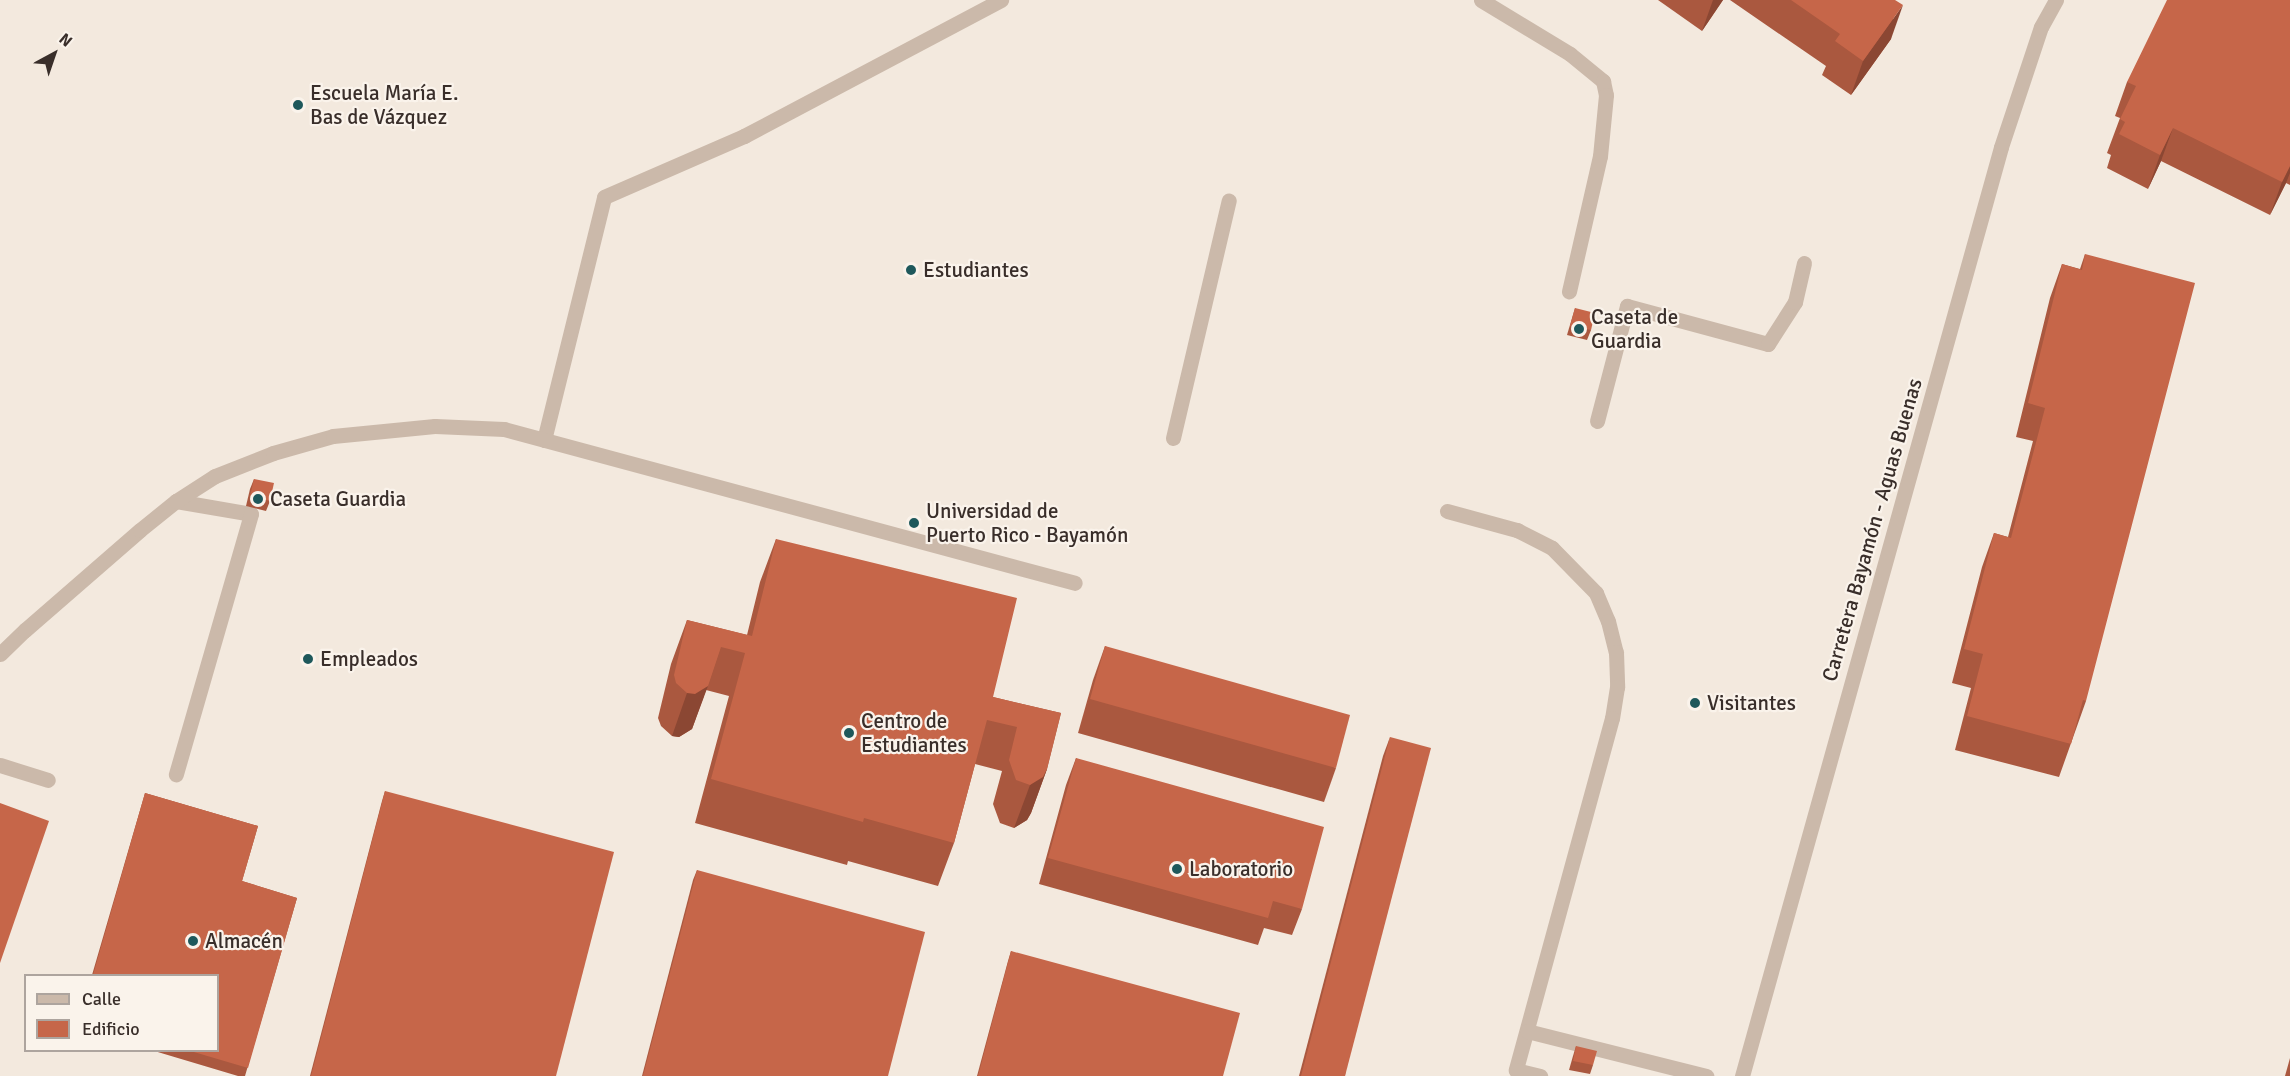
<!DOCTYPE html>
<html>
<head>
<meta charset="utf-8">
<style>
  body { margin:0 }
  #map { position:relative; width:2290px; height:1076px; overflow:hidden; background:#f3e9de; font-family:Signika,sans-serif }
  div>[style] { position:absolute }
  .minor>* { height:15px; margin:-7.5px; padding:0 7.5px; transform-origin:7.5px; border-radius:7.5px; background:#cbb9aa }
  .wall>* { inset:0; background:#aa583f }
  .shaded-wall>* { inset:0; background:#8b4733 }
  .building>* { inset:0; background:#c66649 }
  .dots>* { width:16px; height:16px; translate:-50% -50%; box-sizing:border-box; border:3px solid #faf3eb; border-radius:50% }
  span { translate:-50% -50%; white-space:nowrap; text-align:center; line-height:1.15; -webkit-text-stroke:4.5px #faf3eb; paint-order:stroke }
  .poi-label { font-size:21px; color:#392e2a }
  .left { translate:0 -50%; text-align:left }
  .street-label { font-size:21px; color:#392e2a }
  .legend { position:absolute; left:24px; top:974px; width:195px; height:78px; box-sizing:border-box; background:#faf3eb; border:2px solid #ada49e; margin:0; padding:8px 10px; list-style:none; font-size:18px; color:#392e2a }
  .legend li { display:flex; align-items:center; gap:12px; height:30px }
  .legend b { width:30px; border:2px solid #ada49e }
  .north { position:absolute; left:24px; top:24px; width:60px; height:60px; -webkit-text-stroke:4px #faf3eb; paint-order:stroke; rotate:40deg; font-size:16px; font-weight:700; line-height:24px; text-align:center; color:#392e2a }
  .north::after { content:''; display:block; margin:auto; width:21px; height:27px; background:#392e2a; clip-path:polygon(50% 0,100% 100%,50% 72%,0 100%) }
</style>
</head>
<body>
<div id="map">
  <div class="minor">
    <div style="left:1481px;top:0;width:104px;rotate:31.2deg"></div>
    <div style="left:1570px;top:54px;width:43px;rotate:39.3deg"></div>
    <div style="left:1603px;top:81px;width:14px;rotate:78deg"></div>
    <div style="left:1606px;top:95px;width:61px;rotate:95.6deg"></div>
    <div style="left:1600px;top:156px;width:139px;rotate:102.9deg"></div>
    <div style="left:1597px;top:421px;width:119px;rotate:-75.4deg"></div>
    <div style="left:1627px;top:306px;width:146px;rotate:15.1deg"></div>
    <div style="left:1768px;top:344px;width:50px;rotate:-57.3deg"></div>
    <div style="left:1795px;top:302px;width:40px;rotate:-77deg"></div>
    <div style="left:1173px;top:438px;width:244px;rotate:-76.8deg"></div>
    <div style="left:544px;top:440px;width:250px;rotate:-76.1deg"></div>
    <div style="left:604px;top:197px;width:153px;rotate:-23.5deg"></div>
    <div style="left:744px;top:136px;width:291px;rotate:-27.9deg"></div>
    <div style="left:176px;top:501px;width:76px;rotate:9.8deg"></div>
    <div style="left:251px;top:514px;width:271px;rotate:106.1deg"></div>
    <div style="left:1447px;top:511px;width:73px;rotate:15.2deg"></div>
    <div style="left:1517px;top:530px;width:39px;rotate:27deg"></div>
    <div style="left:1552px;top:548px;width:63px;rotate:45.6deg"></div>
    <div style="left:1596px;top:593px;width:30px;rotate:67deg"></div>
    <div style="left:1608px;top:621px;width:32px;rotate:76deg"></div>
    <div style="left:1616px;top:652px;width:35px;rotate:88deg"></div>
    <div style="left:1617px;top:687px;width:31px;rotate:99deg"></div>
    <div style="left:1612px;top:718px;width:365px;rotate:105.3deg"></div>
    <div style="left:1516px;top:1070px;width:25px;rotate:14deg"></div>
    <div style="left:0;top:654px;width:35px;rotate:-44deg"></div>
    <div style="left:25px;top:630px;width:152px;rotate:-41deg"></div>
    <div style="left:140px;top:530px;width:46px;rotate:-38.9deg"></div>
    <div style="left:176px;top:501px;width:46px;rotate:-32.7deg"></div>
    <div style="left:215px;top:476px;width:62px;rotate:-21.6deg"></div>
    <div style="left:273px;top:453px;width:62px;rotate:-15.8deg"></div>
    <div style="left:333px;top:436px;width:102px;rotate:-5.6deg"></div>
    <div style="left:435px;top:426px;width:69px;rotate:2.5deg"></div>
    <div style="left:504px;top:429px;width:591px;rotate:15.09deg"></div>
    <div style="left:0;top:765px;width:50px;rotate:17.4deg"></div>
    <div style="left:1527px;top:1031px;width:185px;rotate:14.1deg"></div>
    <div style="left:1742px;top:1076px;width:964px;rotate:-74.42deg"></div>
    <div style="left:2001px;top:147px;width:126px;rotate:-71.6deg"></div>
    <div style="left:2041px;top:27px;width:31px;rotate:-61deg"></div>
  </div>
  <div class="wall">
    <div style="clip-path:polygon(1658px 0,1723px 0,1702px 31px)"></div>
    <div style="clip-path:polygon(1730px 0,1895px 0,1891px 39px,1851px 95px,1822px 75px,1826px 66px)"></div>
    <div style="clip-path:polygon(2290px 0,2290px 185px,2286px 183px,2270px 215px,2161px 161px,2148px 189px,2107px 168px,2111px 155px,2107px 153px,2120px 118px,2115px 116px,2127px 82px)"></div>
    <div style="clip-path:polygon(2085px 254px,2086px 701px,2059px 777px,1955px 750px,1971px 688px,1952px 683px,1982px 567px,1994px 533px,2008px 537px,2033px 441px,2016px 437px,2050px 298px,2062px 264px,2080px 269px)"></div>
    <div style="clip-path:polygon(1575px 308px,1591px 330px,1587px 340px,1567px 335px)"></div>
    <div style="clip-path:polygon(254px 479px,270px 501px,266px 511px,246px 506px,250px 489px)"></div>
    <div style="clip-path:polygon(776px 539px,993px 697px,1061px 713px,1047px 769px,1031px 813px,1027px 820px,1014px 828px,1000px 823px,993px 804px,1002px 771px,975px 764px,954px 843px,938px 886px,848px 861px,847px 865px,695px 823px,729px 696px,706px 690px,692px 729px,679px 737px,672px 736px,661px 726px,658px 718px,671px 664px,687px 620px,747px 635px,760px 582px)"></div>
    <div style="clip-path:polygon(1105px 646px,1336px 768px,1324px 802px,1078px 733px,1093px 680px)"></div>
    <div style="clip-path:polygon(1390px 737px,1345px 1076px,1299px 1076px,1383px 756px)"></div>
    <div style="clip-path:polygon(1076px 758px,1302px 909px,1292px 935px,1264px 928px,1258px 945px,1039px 884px,1066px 785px)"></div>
    <div style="clip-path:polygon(385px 791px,556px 1076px,310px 1076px,382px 801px)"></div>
    <div style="clip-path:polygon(145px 793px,258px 826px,242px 881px,297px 898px,245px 1076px,238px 1076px,151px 1050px,218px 1050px,218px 975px,92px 975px)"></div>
    <div style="clip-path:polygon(697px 870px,888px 1076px,642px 1076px,693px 880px)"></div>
    <div style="clip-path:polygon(1011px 951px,1223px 1076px,977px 1076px,1008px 961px)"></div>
    <div style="clip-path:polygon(1576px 1046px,1593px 1065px,1590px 1074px,1569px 1070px,1573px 1056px)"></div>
    <div style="clip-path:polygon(2290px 1058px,2290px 1076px,2285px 1076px)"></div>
  </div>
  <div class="shaded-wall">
    <div style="clip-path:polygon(1713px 0,1723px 0,1702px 31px)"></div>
    <div style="clip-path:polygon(1903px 5px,1891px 39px,1851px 95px,1863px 61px)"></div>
    <div style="clip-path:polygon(2173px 128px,2161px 161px,2148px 189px,2160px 155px)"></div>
    <div style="clip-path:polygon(2290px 166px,2290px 173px,2286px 183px,2270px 215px,2282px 182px)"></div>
    <div style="clip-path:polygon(708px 686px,692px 729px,679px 737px,672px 736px,687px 693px)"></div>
    <div style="clip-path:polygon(1047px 769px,1031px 813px,1027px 820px,1014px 828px,1030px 785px)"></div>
  </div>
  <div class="building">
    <div style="clip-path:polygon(1791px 0,1895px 0,1903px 5px,1863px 61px,1835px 41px,1840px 34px)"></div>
    <div style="clip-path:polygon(2167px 0,2290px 0,2290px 166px,2282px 182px,2173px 128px,2160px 155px,2119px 134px,2125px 122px,2120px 119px,2136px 86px,2127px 82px)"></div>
    <div style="clip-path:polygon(2085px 254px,2195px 283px,2086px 701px,2083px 700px,2071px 744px,1967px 716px,1983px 654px,1964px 649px,1994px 533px,2011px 538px,2045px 408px,2028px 403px,2062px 264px,2082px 270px)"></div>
    <div style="clip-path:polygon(1575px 308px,1595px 313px,1591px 330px,1570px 326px)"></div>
    <div style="clip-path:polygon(254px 479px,274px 483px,270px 501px,250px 496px)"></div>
    <div style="clip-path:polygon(776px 539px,1017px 598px,993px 697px,1061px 713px,1047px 769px,1043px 777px,1030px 785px,1016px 780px,1009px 760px,1017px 727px,987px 720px,954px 843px,864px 818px,863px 822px,711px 779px,745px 653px,721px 647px,708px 686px,695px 694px,687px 693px,676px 683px,674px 675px,687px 620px,752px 636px)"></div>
    <div style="clip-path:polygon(1105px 646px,1350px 715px,1336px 768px,1090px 699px)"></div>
    <div style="clip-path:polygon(1390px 737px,1431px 748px,1345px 1076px,1301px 1076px)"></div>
    <div style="clip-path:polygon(1076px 758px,1324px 827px,1302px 909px,1273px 901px,1268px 918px,1048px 858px)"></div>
    <div style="clip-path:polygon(385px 791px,614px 852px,556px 1076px,311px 1076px)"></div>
    <div style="clip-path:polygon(145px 793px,258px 826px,242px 881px,297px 898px,248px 1068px,187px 1050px,218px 1050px,218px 975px,93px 975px)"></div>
    <div style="clip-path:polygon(0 803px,49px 821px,0 963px)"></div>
    <div style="clip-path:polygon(697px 870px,925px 932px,888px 1076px,643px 1076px)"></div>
    <div style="clip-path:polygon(1011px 951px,1240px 1013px,1223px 1076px,978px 1076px)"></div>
    <div style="clip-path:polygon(1576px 1046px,1597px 1051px,1593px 1065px,1573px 1061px)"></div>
  </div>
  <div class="dots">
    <div style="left:298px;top:105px;background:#1e585b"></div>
    <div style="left:911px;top:270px;background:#1e585b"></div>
    <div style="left:1579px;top:329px;background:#1e585b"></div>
    <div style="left:258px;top:499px;background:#1e585b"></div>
    <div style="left:914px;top:523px;background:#1e585b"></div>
    <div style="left:308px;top:659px;background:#1e585b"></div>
    <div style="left:1695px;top:703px;background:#1e585b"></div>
    <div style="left:849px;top:733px;background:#1e585b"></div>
    <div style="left:1177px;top:869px;background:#1e585b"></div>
    <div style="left:193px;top:941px;background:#1e585b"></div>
  </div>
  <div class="poi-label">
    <span class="left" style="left:310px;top:105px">Escuela María E.<br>Bas de Vázquez</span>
    <span class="left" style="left:923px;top:270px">Estudiantes</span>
    <span class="left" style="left:1591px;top:329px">Caseta de<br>Guardia</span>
    <span class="left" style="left:270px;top:499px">Caseta Guardia</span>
    <span class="left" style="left:926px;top:523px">Universidad de<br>Puerto Rico - Bayamón</span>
    <span class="left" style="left:320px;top:659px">Empleados</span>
    <span class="left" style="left:1707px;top:703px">Visitantes</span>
    <span class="left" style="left:861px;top:733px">Centro de<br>Estudiantes</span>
    <span class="left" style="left:1189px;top:869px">Laboratorio</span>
    <span class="left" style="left:205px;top:941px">Almacén</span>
  </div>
  <div class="street-label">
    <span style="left:1872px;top:530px;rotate:-74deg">Carretera Bayamón - Aguas Buenas</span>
  </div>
  <ul class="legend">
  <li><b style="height:8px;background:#cbb9aa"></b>Calle</li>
  <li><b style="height:16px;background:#c66649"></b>Edificio</li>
  </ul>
  <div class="north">N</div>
</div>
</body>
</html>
